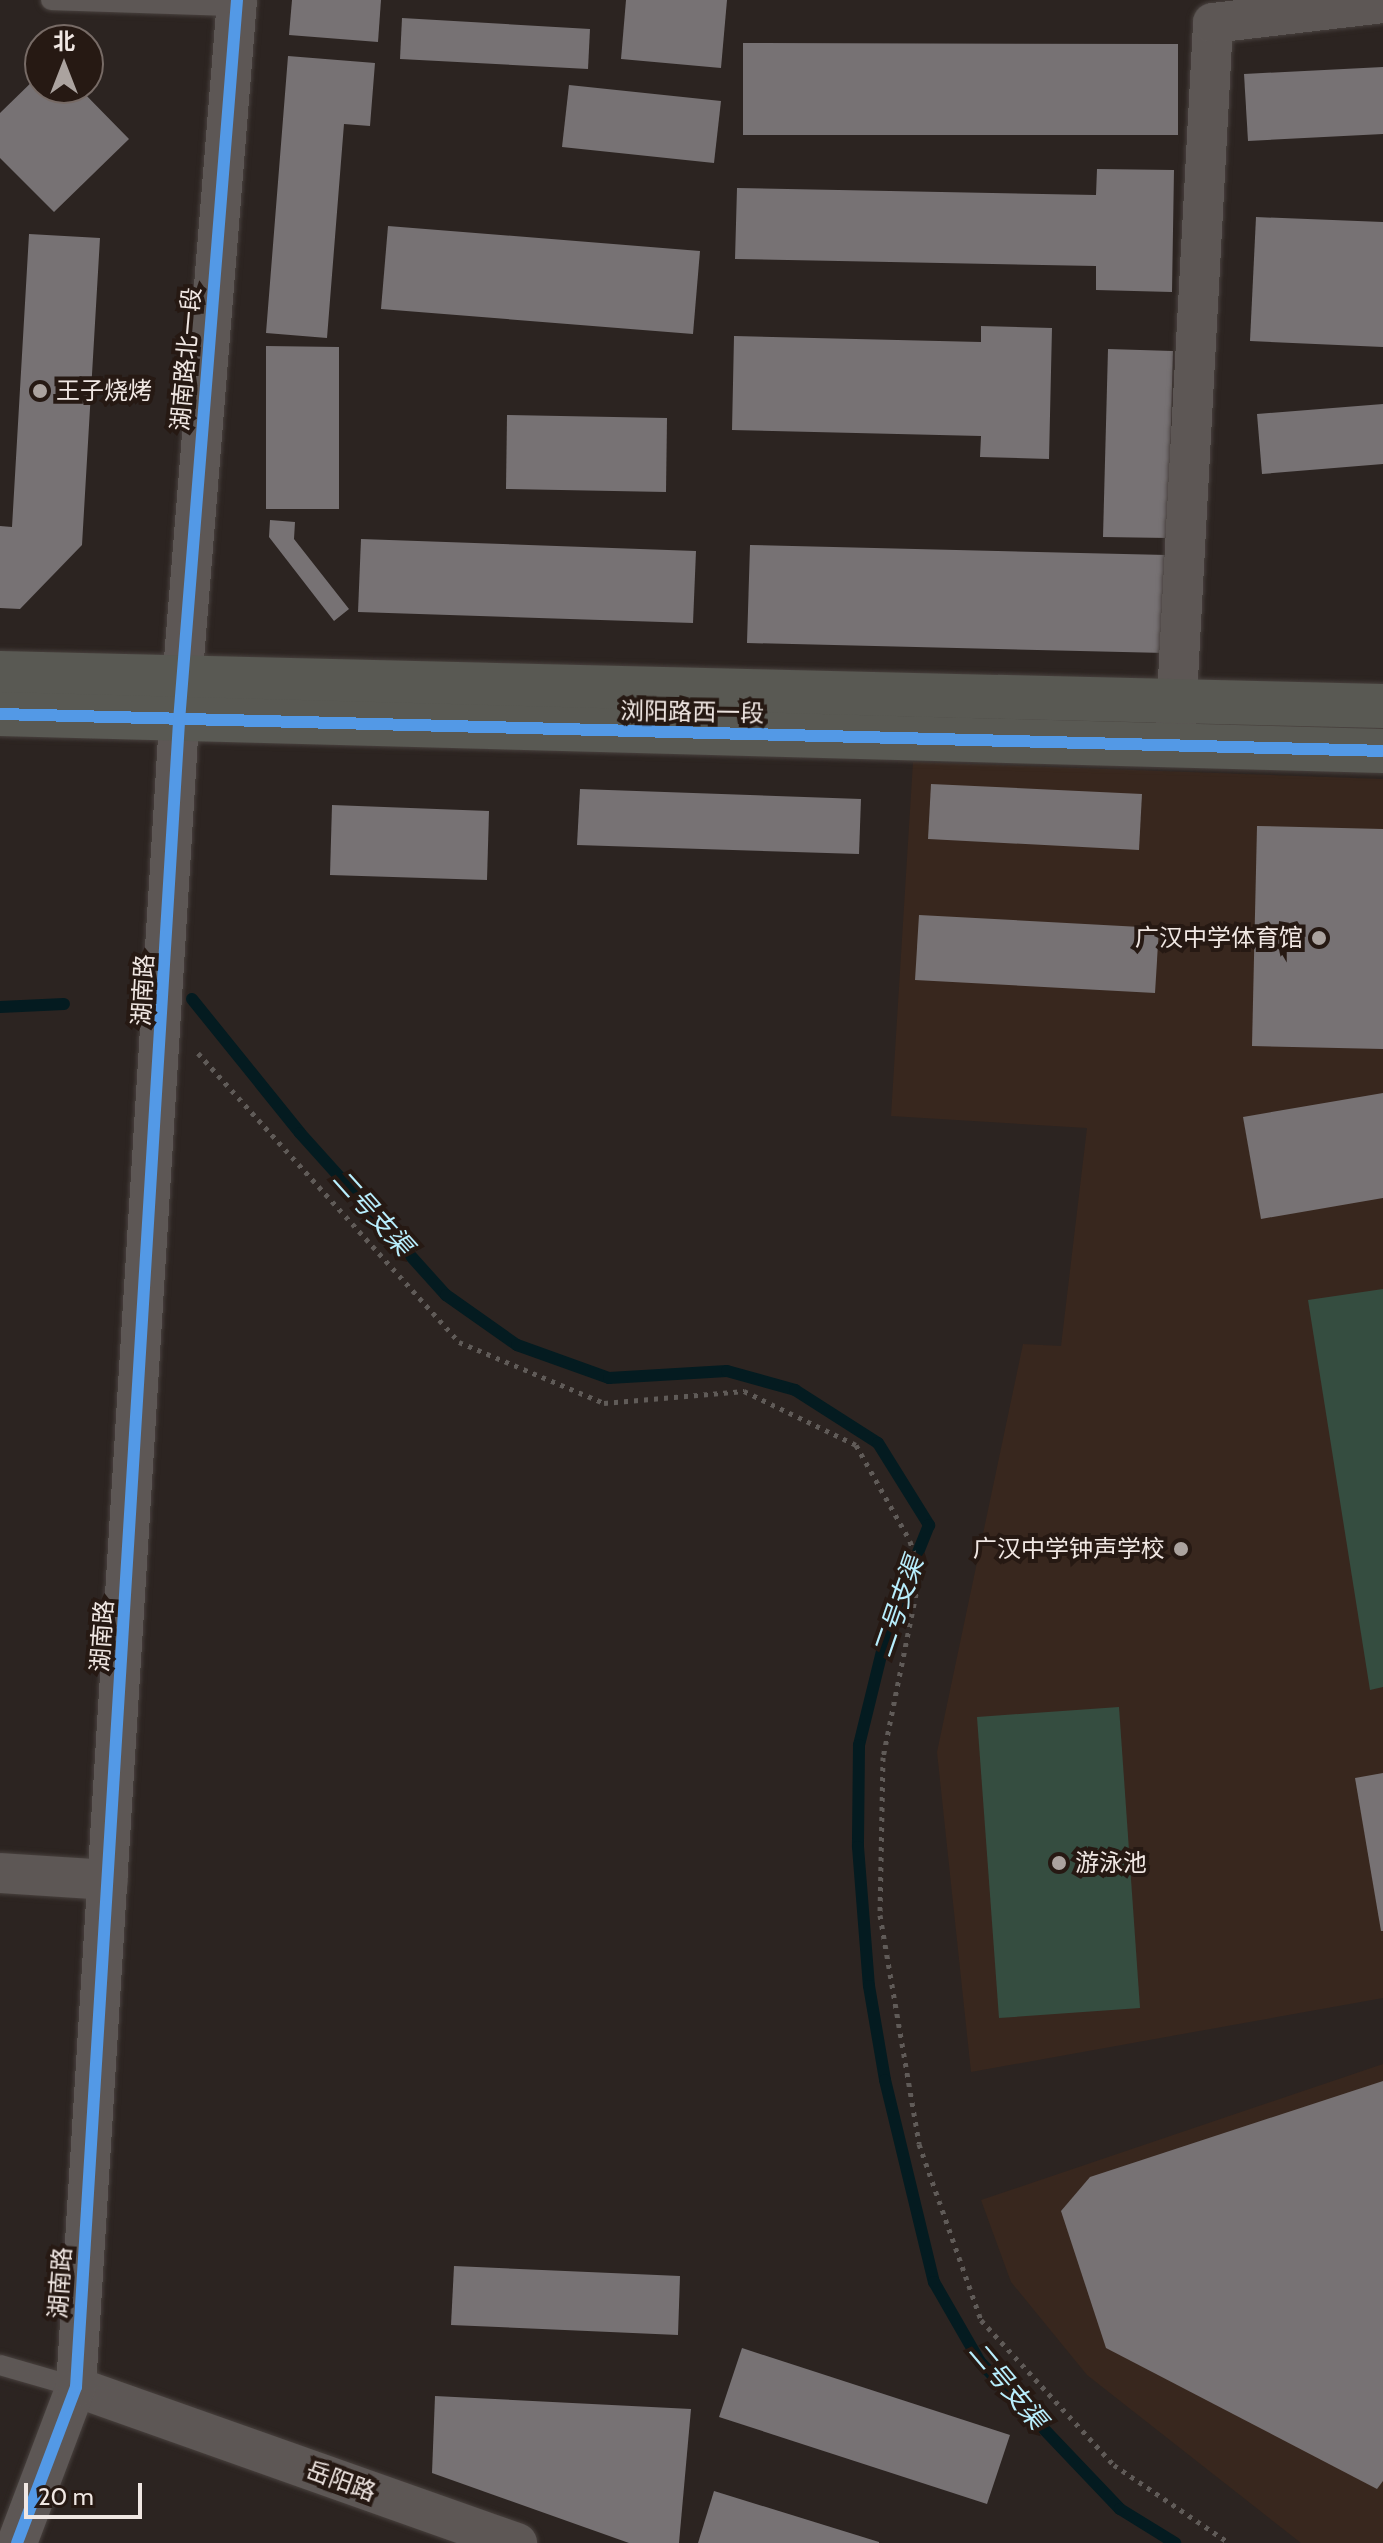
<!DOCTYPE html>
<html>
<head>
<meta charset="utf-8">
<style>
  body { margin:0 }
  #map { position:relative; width:1383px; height:2543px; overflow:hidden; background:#2c2421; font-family:Cabin,"Noto Sans SC",sans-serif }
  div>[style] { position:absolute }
  .built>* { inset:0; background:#38271e }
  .green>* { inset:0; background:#354d40 }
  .stream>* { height:12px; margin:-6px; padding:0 6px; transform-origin:6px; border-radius:6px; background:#041b20 }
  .building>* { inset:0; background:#777274 }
  .path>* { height:5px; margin-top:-2.5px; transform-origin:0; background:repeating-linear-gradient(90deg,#605b58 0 4px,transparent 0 10px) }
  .roads { filter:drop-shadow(0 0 2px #48413e) drop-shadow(0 0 2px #48413e) }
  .lane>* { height:20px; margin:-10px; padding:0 10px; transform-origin:10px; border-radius:10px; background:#5d5755 }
  .street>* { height:40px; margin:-20px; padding:0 20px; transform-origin:20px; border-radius:20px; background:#5d5755 }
  .secondary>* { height:44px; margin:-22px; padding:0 22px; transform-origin:22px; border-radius:22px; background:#595953 }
  .cycleway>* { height:12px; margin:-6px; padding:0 6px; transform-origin:6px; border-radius:6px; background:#5399e6 }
  .dots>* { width:22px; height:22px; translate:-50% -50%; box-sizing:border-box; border:4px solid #261913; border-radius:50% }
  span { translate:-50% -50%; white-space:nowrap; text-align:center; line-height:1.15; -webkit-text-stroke:8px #261913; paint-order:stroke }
  .street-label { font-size:24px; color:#f0e7e3 }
  .poi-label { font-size:24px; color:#f0e7e3 }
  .left { translate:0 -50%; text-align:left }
  .right { translate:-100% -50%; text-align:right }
  .water-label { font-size:26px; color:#b8eefd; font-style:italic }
  .north { position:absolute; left:24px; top:24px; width:80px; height:80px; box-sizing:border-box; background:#261913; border:2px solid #776b66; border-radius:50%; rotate:0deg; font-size:22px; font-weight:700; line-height:32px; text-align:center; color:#f0e7e3 }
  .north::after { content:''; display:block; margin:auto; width:28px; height:36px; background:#aba39f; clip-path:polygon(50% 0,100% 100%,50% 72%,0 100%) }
  .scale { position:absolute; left:24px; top:2483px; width:118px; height:36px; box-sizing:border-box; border:4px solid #f0e7e3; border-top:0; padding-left:10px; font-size:24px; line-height:28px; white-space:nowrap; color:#f0e7e3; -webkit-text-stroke:6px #261913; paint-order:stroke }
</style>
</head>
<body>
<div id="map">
  <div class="built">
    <div style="clip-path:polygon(913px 762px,1383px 779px,1383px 1998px,971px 2072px,937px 1752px,1023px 1344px,1061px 1346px,1087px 1128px,891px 1116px)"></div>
    <div style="clip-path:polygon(1383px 2064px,1383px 2543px,1301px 2543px,1087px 2375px,1011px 2282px,981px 2200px)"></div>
  </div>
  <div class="green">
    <div style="clip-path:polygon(1383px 1289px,1383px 1687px,1370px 1690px,1308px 1300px)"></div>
    <div style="clip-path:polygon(1119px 1707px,1140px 2008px,999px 2018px,977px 1717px)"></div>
  </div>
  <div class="stream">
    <div style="left:192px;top:999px;width:172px;rotate:51.1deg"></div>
    <div style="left:300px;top:1133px;width:218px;rotate:48deg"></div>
    <div style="left:446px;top:1295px;width:87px;rotate:35.2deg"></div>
    <div style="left:517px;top:1345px;width:98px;rotate:19.7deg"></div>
    <div style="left:609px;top:1378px;width:118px;rotate:-3.4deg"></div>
    <div style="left:727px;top:1371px;width:71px;rotate:15.6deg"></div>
    <div style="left:795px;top:1390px;width:98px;rotate:32.6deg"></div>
    <div style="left:878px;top:1443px;width:97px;rotate:58.1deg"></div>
    <div style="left:929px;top:1525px;width:110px;rotate:111.9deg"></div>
    <div style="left:888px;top:1627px;width:122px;rotate:103.8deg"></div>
    <div style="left:859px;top:1745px;width:102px;rotate:90.6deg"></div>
    <div style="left:858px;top:1847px;width:139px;rotate:85.5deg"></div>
    <div style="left:869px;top:1986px;width:95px;rotate:80.3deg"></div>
    <div style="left:885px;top:2080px;width:208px;rotate:76.4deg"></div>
    <div style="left:934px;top:2282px;width:92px;rotate:60.1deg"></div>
    <div style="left:980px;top:2362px;width:203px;rotate:46.4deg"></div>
    <div style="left:1120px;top:2509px;width:65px;rotate:31.7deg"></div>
    <div style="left:0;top:1007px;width:64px;rotate:-2.7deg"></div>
  </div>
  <div class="building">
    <div style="clip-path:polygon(292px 0,381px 0,378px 42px,289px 35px)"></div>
    <div style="clip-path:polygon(626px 0,727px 0,721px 68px,621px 59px)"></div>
    <div style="clip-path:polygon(402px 18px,590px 29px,588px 69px,400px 59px)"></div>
    <div style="clip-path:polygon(743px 43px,1178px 44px,1178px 135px,743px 135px)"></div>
    <div style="clip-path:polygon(288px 56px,375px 63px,370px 126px,344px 124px,327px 338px,266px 333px)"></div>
    <div style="clip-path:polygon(1383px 67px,1383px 134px,1248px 141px,1244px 74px)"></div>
    <div style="clip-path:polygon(40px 74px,40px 88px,79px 88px,129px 139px,54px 212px,0 158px,0 113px)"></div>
    <div style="clip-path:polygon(569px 85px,721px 101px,714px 163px,562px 147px)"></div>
    <div style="clip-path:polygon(1097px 169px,1174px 170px,1172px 292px,1096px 290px,1096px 266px,735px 259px,737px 188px,1096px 195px)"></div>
    <div style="clip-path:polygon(1256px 217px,1383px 222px,1383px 347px,1250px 341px)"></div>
    <div style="clip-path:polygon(388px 226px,700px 251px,693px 334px,381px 309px)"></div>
    <div style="clip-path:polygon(29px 234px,100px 238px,82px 545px,20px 609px,0 608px,0 526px,12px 527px)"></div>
    <div style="clip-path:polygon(981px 326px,1052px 328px,1049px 459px,980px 457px,981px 436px,732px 430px,734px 336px,981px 342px)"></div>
    <div style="clip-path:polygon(266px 346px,339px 347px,339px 509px,266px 509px)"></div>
    <div style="clip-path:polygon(1108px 349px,1173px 351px,1168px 538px,1103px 537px)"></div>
    <div style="clip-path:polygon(1383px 404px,1383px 464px,1262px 474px,1257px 414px)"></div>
    <div style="clip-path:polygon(507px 415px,667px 418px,666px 492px,506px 489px)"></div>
    <div style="clip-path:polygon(270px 520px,295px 522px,294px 539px,349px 609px,334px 621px,269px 537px)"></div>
    <div style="clip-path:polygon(361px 539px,696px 551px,693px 623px,358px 612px)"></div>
    <div style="clip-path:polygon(750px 545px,1167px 555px,1165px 653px,747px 643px)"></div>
    <div style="clip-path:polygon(931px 784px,1142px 794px,1139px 850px,928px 839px)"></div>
    <div style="clip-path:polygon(580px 789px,861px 799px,859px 854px,577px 845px)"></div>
    <div style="clip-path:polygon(332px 805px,489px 811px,487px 880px,330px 875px)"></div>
    <div style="clip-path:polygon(1257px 826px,1383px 829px,1383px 1049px,1252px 1046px)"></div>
    <div style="clip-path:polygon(919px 915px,1159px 928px,1155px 993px,915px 980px)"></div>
    <div style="clip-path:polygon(1383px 1093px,1383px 1198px,1261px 1219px,1243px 1117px)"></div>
    <div style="clip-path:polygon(1383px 1773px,1383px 1931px,1381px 1931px,1355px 1778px)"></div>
    <div style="clip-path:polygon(1383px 2081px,1383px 2481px,1377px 2489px,1106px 2348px,1061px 2211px,1090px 2177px)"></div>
    <div style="clip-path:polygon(454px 2266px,680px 2276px,678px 2335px,451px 2325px)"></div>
    <div style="clip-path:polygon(742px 2348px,1010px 2435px,987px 2504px,719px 2417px)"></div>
    <div style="clip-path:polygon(435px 2396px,691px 2409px,679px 2543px,629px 2543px,432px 2473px)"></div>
    <div style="clip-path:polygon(714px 2491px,879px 2542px,879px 2543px,698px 2543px)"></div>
  </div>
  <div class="path">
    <div style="left:198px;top:1053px;width:389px;rotate:47.9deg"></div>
    <div style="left:459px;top:1342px;width:157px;rotate:22.8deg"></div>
    <div style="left:604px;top:1403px;width:141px;rotate:-4.9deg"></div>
    <div style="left:744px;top:1391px;width:124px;rotate:25.7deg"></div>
    <div style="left:856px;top:1445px;width:110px;rotate:60.6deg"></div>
    <div style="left:910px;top:1541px;width:34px;rotate:73deg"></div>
    <div style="left:920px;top:1574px;width:187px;rotate:101.4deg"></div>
    <div style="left:883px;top:1757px;width:158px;rotate:91.1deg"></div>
    <div style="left:880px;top:1915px;width:232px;rotate:80.3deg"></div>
    <div style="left:919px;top:2144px;width:187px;rotate:70.6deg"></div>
    <div style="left:981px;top:2320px;width:197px;rotate:47.5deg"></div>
    <div style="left:1114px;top:2465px;width:139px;rotate:34.1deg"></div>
  </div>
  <div class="roads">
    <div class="lane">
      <div style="left:51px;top:0;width:185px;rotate:1.9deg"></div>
      <div style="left:0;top:2365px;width:79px;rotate:16.1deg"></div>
    </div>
    <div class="street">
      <div style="left:1175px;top:735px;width:713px;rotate:-86.94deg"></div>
      <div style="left:1213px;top:23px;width:171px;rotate:-6.7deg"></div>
      <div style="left:0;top:1873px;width:108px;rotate:3.7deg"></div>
      <div style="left:76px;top:2387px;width:468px;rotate:19.5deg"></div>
      <div style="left:17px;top:2543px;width:167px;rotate:-69.3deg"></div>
      <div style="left:76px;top:2387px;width:1669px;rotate:-86.46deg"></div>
      <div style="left:179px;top:721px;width:723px;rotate:-85.4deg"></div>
    </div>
    <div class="secondary">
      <div style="left:0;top:673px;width:1383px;rotate:1.37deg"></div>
      <div style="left:0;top:714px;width:1383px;rotate:1.53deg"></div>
    </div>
  </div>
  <div class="cycleway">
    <div style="left:0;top:714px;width:1383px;rotate:1.53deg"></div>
    <div style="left:17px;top:2543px;width:167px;rotate:-69.3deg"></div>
    <div style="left:76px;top:2387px;width:1669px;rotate:-86.46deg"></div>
    <div style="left:179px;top:721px;width:723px;rotate:-85.4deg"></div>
  </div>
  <div class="dots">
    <div style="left:40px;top:391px;background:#aba39f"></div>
    <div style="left:1319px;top:938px;background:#aba39f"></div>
    <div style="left:1181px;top:1549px;background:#aba39f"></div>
    <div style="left:1059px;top:1863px;background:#aba39f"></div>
  </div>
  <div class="street-label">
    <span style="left:186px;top:359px;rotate:-85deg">湖南路北一段</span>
    <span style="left:692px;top:712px;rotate:1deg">浏阳路西一段</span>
    <span style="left:143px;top:990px;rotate:-87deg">湖南路</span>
    <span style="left:102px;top:1636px;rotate:-86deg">湖南路</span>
    <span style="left:60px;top:2283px;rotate:-86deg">湖南路</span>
    <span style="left:341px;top:2481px;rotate:20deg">岳阳路</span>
  </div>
  <div class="poi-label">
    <span class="left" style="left:56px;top:391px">王子烧烤</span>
    <span class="right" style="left:1303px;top:938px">广汉中学体育馆</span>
    <span class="right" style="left:1165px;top:1549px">广汉中学钟声学校</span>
    <span class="left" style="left:1075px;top:1863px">游泳池</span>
  </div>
  <div class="water-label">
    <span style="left:372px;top:1213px;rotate:48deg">二号支渠</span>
    <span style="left:899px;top:1607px;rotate:-71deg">二号支渠</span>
    <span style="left:1007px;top:2386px;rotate:50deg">二号支渠</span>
  </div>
  <div class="north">北</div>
  <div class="scale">20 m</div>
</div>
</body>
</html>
